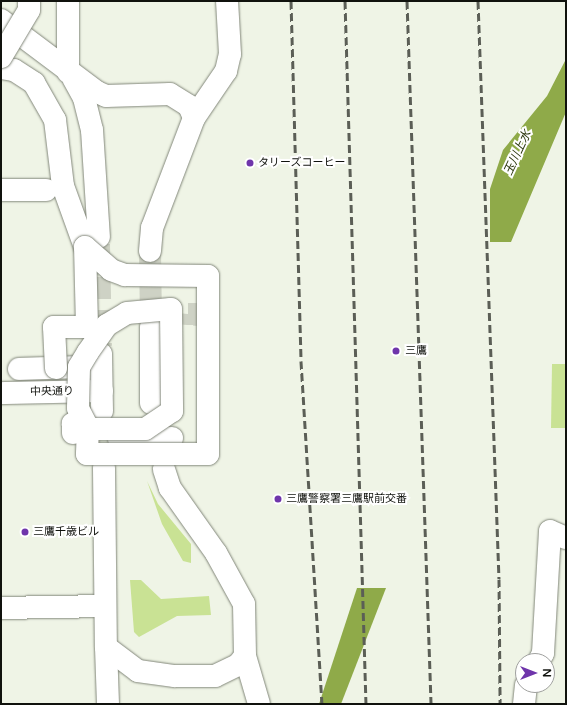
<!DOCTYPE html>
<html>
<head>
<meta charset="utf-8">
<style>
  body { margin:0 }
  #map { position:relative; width:567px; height:705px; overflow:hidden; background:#eff4e6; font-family:"Varela Round","Noto Sans JP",sans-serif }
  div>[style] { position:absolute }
  .green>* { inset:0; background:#c9e294 }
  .water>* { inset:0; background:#8faa49 }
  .pedestrian-tunnel>* { height:22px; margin-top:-11px; transform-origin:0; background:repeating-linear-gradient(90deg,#ced2c5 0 22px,transparent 0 33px) }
  .tertiary-tunnel>* { height:22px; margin-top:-11px; transform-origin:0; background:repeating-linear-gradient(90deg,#ced2c5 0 22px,transparent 0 33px) }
  .roads { filter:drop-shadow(0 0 1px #82877a) drop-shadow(0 0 1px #82877a) }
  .pedestrian>* { height:22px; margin:-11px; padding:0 11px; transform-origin:11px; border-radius:11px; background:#fff }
  .minor>* { height:22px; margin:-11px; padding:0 11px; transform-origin:11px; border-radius:11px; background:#fff }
  .tertiary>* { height:22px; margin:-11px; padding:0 11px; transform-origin:11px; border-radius:11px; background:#fff }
  .rail>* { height:3px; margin-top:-1.5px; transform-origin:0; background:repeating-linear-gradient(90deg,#5b5e56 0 8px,transparent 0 12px) }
  .bridges { filter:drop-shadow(0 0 1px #82877a) drop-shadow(0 0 1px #82877a) }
  .pedestrian-bridge>* { height:22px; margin:-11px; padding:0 11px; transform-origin:11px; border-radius:11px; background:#fff }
  .dots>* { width:11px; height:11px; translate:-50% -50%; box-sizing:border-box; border:2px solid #fff; border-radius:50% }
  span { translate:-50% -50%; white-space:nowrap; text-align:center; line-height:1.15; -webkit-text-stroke:4px #fff; paint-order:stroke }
  .poi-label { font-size:11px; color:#10120d }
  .left { translate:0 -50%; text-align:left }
  .street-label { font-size:11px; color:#10120d }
  .water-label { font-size:12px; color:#2a350c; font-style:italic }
  .frame { position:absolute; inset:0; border:2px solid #10120d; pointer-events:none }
  .north { position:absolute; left:515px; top:653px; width:40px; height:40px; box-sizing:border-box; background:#fff; border:1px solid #9fa09e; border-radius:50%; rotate:90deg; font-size:11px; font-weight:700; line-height:16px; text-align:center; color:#10120d }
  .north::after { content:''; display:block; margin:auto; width:14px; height:18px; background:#6f35ab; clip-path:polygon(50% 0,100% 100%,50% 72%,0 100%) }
</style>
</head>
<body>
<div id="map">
  <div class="green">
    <div style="clip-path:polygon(552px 364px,566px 364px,566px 428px,551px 428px)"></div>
    <div style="clip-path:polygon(147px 481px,158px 504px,191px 544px,191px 563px,183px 561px,162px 524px)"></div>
    <div style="clip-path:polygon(130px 580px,141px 580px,161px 599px,209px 596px,211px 615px,177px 616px,139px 637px,134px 632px)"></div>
  </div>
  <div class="water">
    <div style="clip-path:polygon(566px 59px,566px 112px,511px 242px,490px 242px,490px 189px,503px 150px,547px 96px)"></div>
    <div style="clip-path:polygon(357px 588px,386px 588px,341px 704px,319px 704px)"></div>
  </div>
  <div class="pedestrian-tunnel">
    <div style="left:187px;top:325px;width:11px;rotate:-85deg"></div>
    <div style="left:188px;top:314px;width:20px"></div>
  </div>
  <div class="tertiary-tunnel">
    <div style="left:99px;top:244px;width:102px;rotate:88.9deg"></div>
    <div style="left:150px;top:251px;width:76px;rotate:89.2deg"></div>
  </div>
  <div class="roads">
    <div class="pedestrian">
      <div style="left:1px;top:68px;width:13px;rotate:9deg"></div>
      <div style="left:14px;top:70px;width:24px;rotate:33deg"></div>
      <div style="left:34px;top:83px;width:43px;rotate:60.4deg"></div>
      <div style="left:55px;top:120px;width:66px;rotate:83.1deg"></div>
      <div style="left:63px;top:186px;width:65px;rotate:70.2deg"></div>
      <div style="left:19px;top:369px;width:60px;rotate:-1.9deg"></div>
      <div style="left:119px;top:439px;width:53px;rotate:-1.1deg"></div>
    </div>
    <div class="minor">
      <div style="left:68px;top:1px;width:71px;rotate:90deg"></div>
      <div style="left:194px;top:118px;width:57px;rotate:-55.8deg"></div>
      <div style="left:226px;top:71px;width:17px;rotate:-77deg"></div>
      <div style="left:230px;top:54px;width:53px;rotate:-93.2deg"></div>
      <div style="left:1px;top:190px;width:45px"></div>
      <div style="left:1px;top:608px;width:104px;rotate:-1.1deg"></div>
      <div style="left:106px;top:647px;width:57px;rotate:88deg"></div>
      <div style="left:245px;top:656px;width:50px;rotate:73.7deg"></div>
      <div style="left:539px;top:661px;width:9px;rotate:-63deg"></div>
      <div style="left:543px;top:653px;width:122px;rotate:-86.7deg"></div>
      <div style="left:550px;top:531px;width:17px;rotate:24deg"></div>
      <div style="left:524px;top:704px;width:19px;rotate:-84deg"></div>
    </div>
    <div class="tertiary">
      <div style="left:1px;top:20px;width:120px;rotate:36.9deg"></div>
      <div style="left:97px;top:92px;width:10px;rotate:24deg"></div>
      <div style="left:106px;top:96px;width:64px;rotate:-1.8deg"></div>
      <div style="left:170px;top:94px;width:22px;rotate:32deg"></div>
      <div style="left:189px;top:106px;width:13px;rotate:67deg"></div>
      <div style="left:194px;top:118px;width:118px;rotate:110.9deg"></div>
      <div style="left:152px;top:228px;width:23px;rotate:95deg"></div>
      <div style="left:73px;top:78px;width:23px;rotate:61deg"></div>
      <div style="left:84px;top:98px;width:33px;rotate:76deg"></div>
      <div style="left:92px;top:130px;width:107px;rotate:86.3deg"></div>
      <div style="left:151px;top:327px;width:76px;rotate:90deg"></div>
      <div style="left:101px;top:354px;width:57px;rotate:89deg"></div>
      <div style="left:1px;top:393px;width:101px;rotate:-1.1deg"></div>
      <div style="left:104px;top:468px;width:179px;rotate:89.4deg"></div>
      <div style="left:106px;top:647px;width:40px;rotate:37deg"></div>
      <div style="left:138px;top:671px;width:37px;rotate:8deg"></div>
      <div style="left:175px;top:676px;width:40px"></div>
      <div style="left:215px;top:676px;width:25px;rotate:-26deg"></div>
      <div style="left:238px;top:665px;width:11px;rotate:-52deg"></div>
      <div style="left:245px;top:656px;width:52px;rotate:-91.1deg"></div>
      <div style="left:244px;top:604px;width:58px;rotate:-118.8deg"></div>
      <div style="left:216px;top:553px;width:80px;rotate:-125.3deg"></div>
      <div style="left:170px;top:488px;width:20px;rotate:-108deg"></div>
    </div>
  </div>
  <div class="rail">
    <div style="left:291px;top:1px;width:360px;rotate:88.4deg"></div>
    <div style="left:301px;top:361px;width:344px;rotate:86.5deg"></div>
    <div style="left:345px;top:1px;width:703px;rotate:88.29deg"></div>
    <div style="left:407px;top:1px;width:703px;rotate:88.04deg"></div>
    <div style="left:478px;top:1px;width:578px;rotate:87.92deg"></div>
    <div style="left:499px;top:579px;width:125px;rotate:89.5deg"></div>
  </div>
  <div class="bridges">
    <div class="pedestrian-bridge">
      <div style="left:1px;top:57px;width:55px;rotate:-59.2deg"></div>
      <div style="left:29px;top:10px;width:9px;rotate:-90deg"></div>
      <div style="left:56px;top:368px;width:41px;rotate:-92.8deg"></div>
      <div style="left:54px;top:327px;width:33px"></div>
      <div style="left:87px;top:327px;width:80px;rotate:-91.4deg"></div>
      <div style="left:85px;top:247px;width:35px;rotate:41deg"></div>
      <div style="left:111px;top:270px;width:15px;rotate:20deg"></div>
      <div style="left:125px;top:275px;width:83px;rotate:0.7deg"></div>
      <div style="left:208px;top:276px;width:178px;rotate:90deg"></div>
      <div style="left:208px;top:454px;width:121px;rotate:180deg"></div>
      <div style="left:87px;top:454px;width:26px;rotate:-88deg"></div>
      <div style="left:88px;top:428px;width:22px;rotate:-117deg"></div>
      <div style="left:78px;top:408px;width:41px;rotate:-88.6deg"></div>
      <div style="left:79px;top:367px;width:17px;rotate:-59deg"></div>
      <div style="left:88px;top:352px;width:33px;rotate:-55deg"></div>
      <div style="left:107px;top:325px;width:23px;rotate:-31deg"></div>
      <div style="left:127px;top:313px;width:44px;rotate:-5.2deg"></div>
      <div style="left:171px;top:309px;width:102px;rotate:89.4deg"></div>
      <div style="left:172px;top:411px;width:32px;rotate:146deg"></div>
      <div style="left:145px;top:429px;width:50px;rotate:180deg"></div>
      <div style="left:95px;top:429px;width:7px;rotate:-172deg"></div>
      <div style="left:88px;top:428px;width:16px;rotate:-165deg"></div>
      <div style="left:73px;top:424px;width:9px;rotate:90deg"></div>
    </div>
  </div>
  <div class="dots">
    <div style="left:250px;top:163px;background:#6f35ab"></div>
    <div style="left:396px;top:351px;background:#6f35ab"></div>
    <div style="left:278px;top:499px;background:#6f35ab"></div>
    <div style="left:25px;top:532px;background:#6f35ab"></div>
  </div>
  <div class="poi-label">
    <span class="left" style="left:258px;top:163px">タリーズコーヒー</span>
    <span class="left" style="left:405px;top:351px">三鷹</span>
    <span class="left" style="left:286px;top:499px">三鷹警察署三鷹駅前交番</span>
    <span class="left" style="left:33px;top:532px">三鷹千歳ビル</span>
  </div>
  <div class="street-label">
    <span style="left:52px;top:392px;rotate:-1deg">中央通り</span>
  </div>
  <div class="water-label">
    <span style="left:518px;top:153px;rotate:-65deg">玉川上水</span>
  </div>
  <div class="frame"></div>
  <div class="north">N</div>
</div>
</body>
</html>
